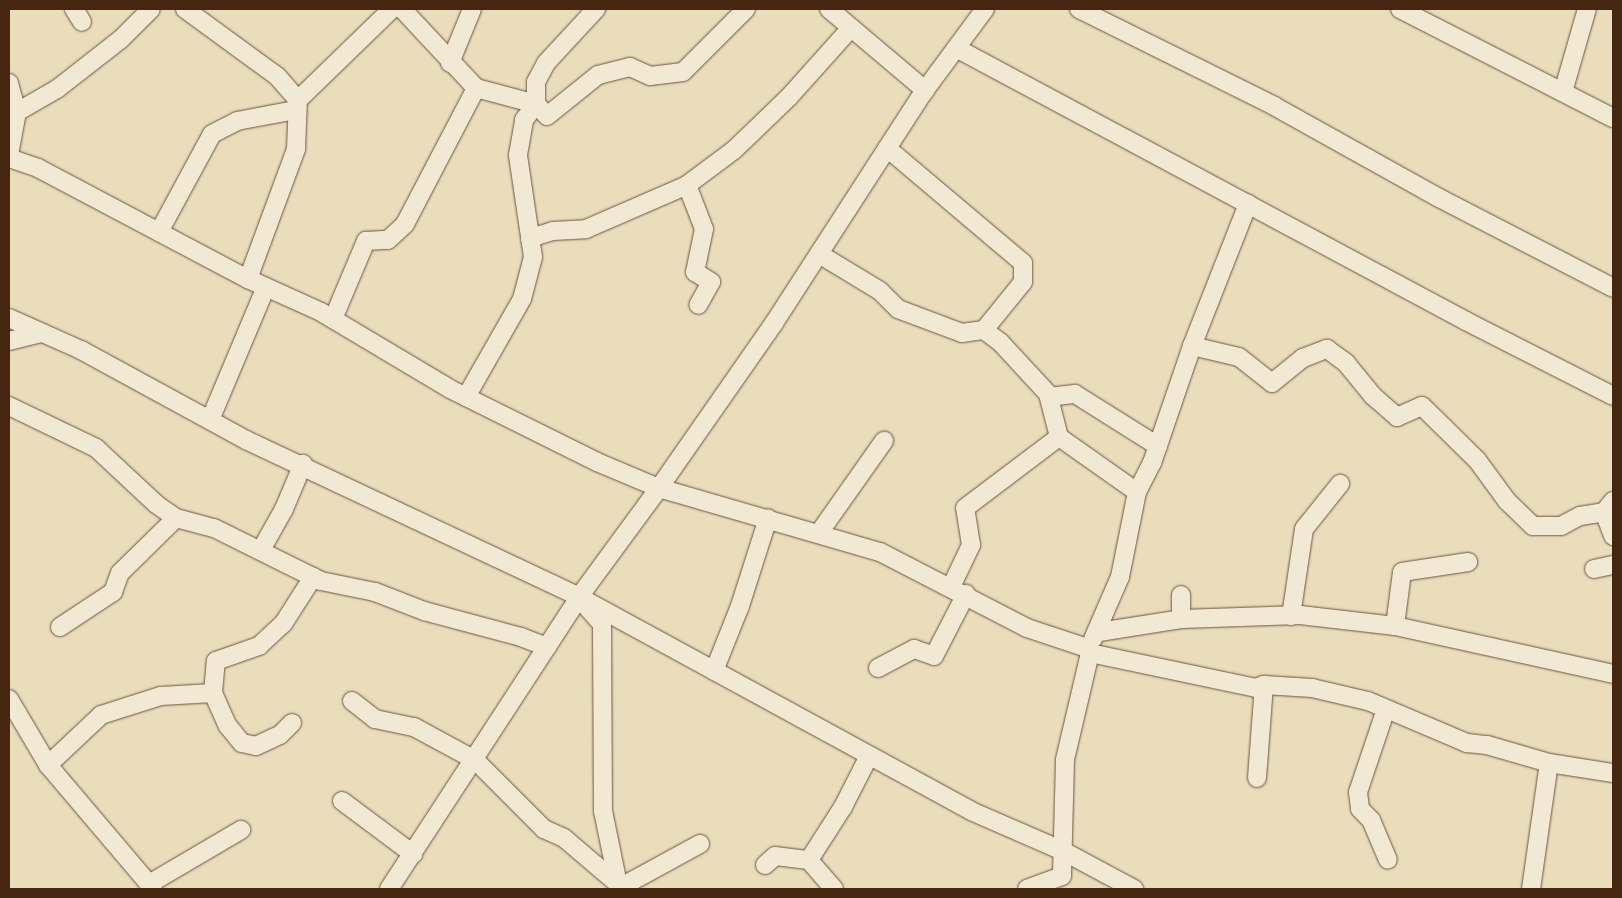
<!DOCTYPE html>
<html>
<head>
<meta charset="utf-8">
<style>
  body { margin:0 }
  #map { position:relative; width:1622px; height:898px; overflow:hidden; background:#e9ddbc; font-family:"Libre Bodoni",serif }
  div>[style] { position:absolute }
  .roads { filter:drop-shadow(0 0 1px #6e543c) drop-shadow(0 0 1px #6e543c) }
  .minor>* { height:18px; margin:-9px; padding:0 9px; transform-origin:9px; border-radius:9px; background:#f1e9d3 }
  span { translate:-50% -50%; white-space:nowrap; text-align:center; line-height:1.15; -webkit-text-stroke:5px #f1e9d3; paint-order:stroke }
  .frame { position:absolute; inset:0; border:10px solid #452711; pointer-events:none }
</style>
</head>
<body>
<div id="map">
  <div class="roads">
    <div class="minor">
      <div style="left:74px;top:9px;width:15px;rotate:58deg"></div>
      <div style="left:185px;top:9px;width:114px;rotate:36.1deg"></div>
      <div style="left:277px;top:76px;width:32px;rotate:49deg"></div>
      <div style="left:829px;top:9px;width:126px;rotate:40.2deg"></div>
      <div style="left:1079px;top:9px;width:218px;rotate:26.4deg"></div>
      <div style="left:1274px;top:106px;width:189px;rotate:29.1deg"></div>
      <div style="left:1439px;top:198px;width:196px;rotate:27.3deg"></div>
      <div style="left:1400px;top:9px;width:239px;rotate:27.1deg"></div>
      <div style="left:956px;top:48px;width:578px;rotate:28.16deg"></div>
      <div style="left:1466px;top:321px;width:165px;rotate:27deg"></div>
      <div style="left:450px;top:63px;width:58px;rotate:-67.8deg"></div>
      <div style="left:9px;top:83px;width:30px;rotate:75deg"></div>
      <div style="left:476px;top:88px;width:62px;rotate:14.9deg"></div>
      <div style="left:536px;top:104px;width:16px;rotate:47deg"></div>
      <div style="left:547px;top:116px;width:65px;rotate:-38.8deg"></div>
      <div style="left:598px;top:75px;width:33px;rotate:-14deg"></div>
      <div style="left:630px;top:67px;width:22px;rotate:24deg"></div>
      <div style="left:650px;top:76px;width:33px;rotate:-7deg"></div>
      <div style="left:683px;top:72px;width:89px;rotate:-45deg"></div>
      <div style="left:1563px;top:92px;width:86px;rotate:-73.9deg"></div>
      <div style="left:887px;top:148px;width:178px;rotate:40.2deg"></div>
      <div style="left:1023px;top:263px;width:19px;rotate:90deg"></div>
      <div style="left:1023px;top:282px;width:62px;rotate:129.1deg"></div>
      <div style="left:984px;top:330px;width:21px;rotate:37deg"></div>
      <div style="left:1001px;top:343px;width:69px;rotate:47.3deg"></div>
      <div style="left:1048px;top:394px;width:44px;rotate:75.7deg"></div>
      <div style="left:9px;top:155px;width:44px;rotate:-79.5deg"></div>
      <div style="left:17px;top:112px;width:46px;rotate:-29.9deg"></div>
      <div style="left:57px;top:89px;width:81px;rotate:-38deg"></div>
      <div style="left:121px;top:39px;width:42px;rotate:-45deg"></div>
      <div style="left:9px;top:158px;width:31px;rotate:19deg"></div>
      <div style="left:38px;top:168px;width:238px;rotate:27.9deg"></div>
      <div style="left:248px;top:279px;width:80px;rotate:24.3deg"></div>
      <div style="left:321px;top:312px;width:150px;rotate:30.8deg"></div>
      <div style="left:450px;top:389px;width:164px;rotate:26.4deg"></div>
      <div style="left:597px;top:462px;width:67px;rotate:22.8deg"></div>
      <div style="left:659px;top:488px;width:230px;rotate:16.2deg"></div>
      <div style="left:880px;top:552px;width:165px;rotate:27.3deg"></div>
      <div style="left:1027px;top:628px;width:63px;rotate:18.4deg"></div>
      <div style="left:1087px;top:648px;width:6px;rotate:59deg"></div>
      <div style="left:1090px;top:653px;width:110px;rotate:103.2deg"></div>
      <div style="left:1065px;top:760px;width:116px;rotate:91.5deg"></div>
      <div style="left:1062px;top:876px;width:37px;rotate:160deg"></div>
      <div style="left:687px;top:185px;width:47px;rotate:68.9deg"></div>
      <div style="left:704px;top:229px;width:44px;rotate:101.8deg"></div>
      <div style="left:695px;top:272px;width:19px;rotate:32deg"></div>
      <div style="left:711px;top:282px;width:26px;rotate:119deg"></div>
      <div style="left:159px;top:232px;width:111px;rotate:-61.6deg"></div>
      <div style="left:212px;top:134px;width:28px;rotate:-27deg"></div>
      <div style="left:237px;top:121px;width:60px;rotate:-10.6deg"></div>
      <div style="left:530px;top:238px;width:24px;rotate:-17deg"></div>
      <div style="left:553px;top:231px;width:33px;rotate:-3deg"></div>
      <div style="left:586px;top:229px;width:110px;rotate:-23.5deg"></div>
      <div style="left:687px;top:185px;width:59px;rotate:-36.7deg"></div>
      <div style="left:734px;top:150px;width:76px;rotate:-43.9deg"></div>
      <div style="left:789px;top:97px;width:93px;rotate:-48.1deg"></div>
      <div style="left:819px;top:254px;width:71px;rotate:31.2deg"></div>
      <div style="left:880px;top:291px;width:25px;rotate:45deg"></div>
      <div style="left:898px;top:309px;width:68px;rotate:20.6deg"></div>
      <div style="left:962px;top:333px;width:22px;rotate:-8deg"></div>
      <div style="left:248px;top:279px;width:139px;rotate:-69.7deg"></div>
      <div style="left:296px;top:149px;width:49px;rotate:-87.7deg"></div>
      <div style="left:298px;top:100px;width:131px;rotate:-44.1deg"></div>
      <div style="left:9px;top:318px;width:79px;rotate:24deg"></div>
      <div style="left:81px;top:350px;width:188px;rotate:28.6deg"></div>
      <div style="left:246px;top:440px;width:368px;rotate:25.2deg"></div>
      <div style="left:579px;top:597px;width:447px;rotate:28.6deg"></div>
      <div style="left:971px;top:811px;width:100px;rotate:23.5deg"></div>
      <div style="left:1063px;top:851px;width:81px;rotate:28.2deg"></div>
      <div style="left:333px;top:319px;width:85px;rotate:-67.1deg"></div>
      <div style="left:366px;top:241px;width:22px;rotate:-3deg"></div>
      <div style="left:388px;top:240px;width:23px;rotate:-43deg"></div>
      <div style="left:405px;top:224px;width:153px;rotate:-62.4deg"></div>
      <div style="left:476px;top:88px;width:108px;rotate:-133.1deg"></div>
      <div style="left:9px;top:341px;width:34px;rotate:-14deg"></div>
      <div style="left:1192px;top:346px;width:48px;rotate:13.2deg"></div>
      <div style="left:1239px;top:357px;width:42px;rotate:38.2deg"></div>
      <div style="left:1272px;top:383px;width:40px;rotate:-39deg"></div>
      <div style="left:1303px;top:358px;width:26px;rotate:-21deg"></div>
      <div style="left:1327px;top:349px;width:24px;rotate:36deg"></div>
      <div style="left:1346px;top:363px;width:43px;rotate:50.7deg"></div>
      <div style="left:1373px;top:396px;width:32px;rotate:41deg"></div>
      <div style="left:1397px;top:417px;width:27px;rotate:-24deg"></div>
      <div style="left:1422px;top:406px;width:77px;rotate:44.5deg"></div>
      <div style="left:1477px;top:460px;width:51px;rotate:53.8deg"></div>
      <div style="left:1507px;top:501px;width:36px;rotate:44deg"></div>
      <div style="left:1533px;top:526px;width:28px"></div>
      <div style="left:1561px;top:526px;width:21px;rotate:-28deg"></div>
      <div style="left:1580px;top:516px;width:24px;rotate:-9deg"></div>
      <div style="left:466px;top:397px;width:113px;rotate:-60.3deg"></div>
      <div style="left:522px;top:299px;width:43px;rotate:-75.3deg"></div>
      <div style="left:533px;top:257px;width:103px;rotate:-98.4deg"></div>
      <div style="left:518px;top:155px;width:36px;rotate:-80deg"></div>
      <div style="left:524px;top:120px;width:20px;rotate:-53deg"></div>
      <div style="left:536px;top:104px;width:22px;rotate:-90deg"></div>
      <div style="left:536px;top:82px;width:21px;rotate:-62deg"></div>
      <div style="left:546px;top:63px;width:74px;rotate:-47.2deg"></div>
      <div style="left:1049px;top:397px;width:26px;rotate:-7deg"></div>
      <div style="left:1075px;top:394px;width:98px;rotate:32.1deg"></div>
      <div style="left:9px;top:406px;width:97px;rotate:25.8deg"></div>
      <div style="left:96px;top:448px;width:82px;rotate:43deg"></div>
      <div style="left:156px;top:504px;width:24px;rotate:35deg"></div>
      <div style="left:176px;top:518px;width:39px;rotate:15deg"></div>
      <div style="left:214px;top:528px;width:119px;rotate:26.4deg"></div>
      <div style="left:321px;top:581px;width:55px;rotate:11.5deg"></div>
      <div style="left:375px;top:592px;width:53px;rotate:21.2deg"></div>
      <div style="left:424px;top:611px;width:100px;rotate:15deg"></div>
      <div style="left:521px;top:637px;width:28px;rotate:21deg"></div>
      <div style="left:210px;top:420px;width:144px;rotate:-67.2deg"></div>
      <div style="left:1613px;top:501px;width:14px;rotate:129deg"></div>
      <div style="left:1604px;top:512px;width:26px;rotate:69deg"></div>
      <div style="left:819px;top:533px;width:113px;rotate:-54.8deg"></div>
      <div style="left:261px;top:550px;width:47px;rotate:-60.7deg"></div>
      <div style="left:284px;top:509px;width:49px;rotate:-67.1deg"></div>
      <div style="left:1594px;top:569px;width:19px;rotate:-12deg"></div>
      <div style="left:951px;top:587px;width:47px;rotate:-64.5deg"></div>
      <div style="left:971px;top:545px;width:37px;rotate:-99deg"></div>
      <div style="left:965px;top:508px;width:118px;rotate:-37.1deg"></div>
      <div style="left:1059px;top:437px;width:95px;rotate:35.2deg"></div>
      <div style="left:587px;top:607px;width:23px;rotate:49deg"></div>
      <div style="left:602px;top:624px;width:187px;rotate:89.7deg"></div>
      <div style="left:603px;top:811px;width:75px;rotate:78.4deg"></div>
      <div style="left:1291px;top:616px;width:88px;rotate:-81.5deg"></div>
      <div style="left:1304px;top:529px;width:58px;rotate:-51.3deg"></div>
      <div style="left:1181px;top:619px;width:24px;rotate:-90deg"></div>
      <div style="left:1395px;top:626px;width:54px;rotate:-82.6deg"></div>
      <div style="left:1402px;top:572px;width:67px;rotate:-8.6deg"></div>
      <div style="left:60px;top:627px;width:64px;rotate:-33.4deg"></div>
      <div style="left:113px;top:592px;width:20px;rotate:-70deg"></div>
      <div style="left:120px;top:573px;width:78px;rotate:-44.5deg"></div>
      <div style="left:1099px;top:632px;width:83px;rotate:-9deg"></div>
      <div style="left:1181px;top:619px;width:119px;rotate:-1.9deg"></div>
      <div style="left:1300px;top:615px;width:96px;rotate:6.6deg"></div>
      <div style="left:1395px;top:626px;width:223px;rotate:12.4deg"></div>
      <div style="left:1093px;top:639px;width:68px;rotate:-66.5deg"></div>
      <div style="left:1120px;top:577px;width:87px;rotate:-78.7deg"></div>
      <div style="left:1137px;top:492px;width:33px;rotate:-63deg"></div>
      <div style="left:1152px;top:463px;width:124px;rotate:-71.1deg"></div>
      <div style="left:1192px;top:346px;width:153px;rotate:-68.5deg"></div>
      <div style="left:1090px;top:653px;width:170px;rotate:11.9deg"></div>
      <div style="left:1256px;top:688px;width:9px;rotate:-21deg"></div>
      <div style="left:1264px;top:685px;width:48px;rotate:3.6deg"></div>
      <div style="left:1312px;top:688px;width:57px;rotate:13.1deg"></div>
      <div style="left:1368px;top:701px;width:108px;rotate:23deg"></div>
      <div style="left:1467px;top:743px;width:20px;rotate:6deg"></div>
      <div style="left:1487px;top:745px;width:65px;rotate:16.2deg"></div>
      <div style="left:1549px;top:763px;width:65px;rotate:8.9deg"></div>
      <div style="left:878px;top:668px;width:41px;rotate:-27.8deg"></div>
      <div style="left:914px;top:649px;width:21px;rotate:19deg"></div>
      <div style="left:934px;top:656px;width:70px;rotate:-62.7deg"></div>
      <div style="left:714px;top:671px;width:70px;rotate:-68.2deg"></div>
      <div style="left:740px;top:606px;width:92px;rotate:-72.3deg"></div>
      <div style="left:213px;top:693px;width:36px;rotate:66deg"></div>
      <div style="left:228px;top:726px;width:22px;rotate:51deg"></div>
      <div style="left:242px;top:743px;width:14px;rotate:12deg"></div>
      <div style="left:256px;top:746px;width:26px;rotate:-25deg"></div>
      <div style="left:280px;top:735px;width:17px;rotate:-45deg"></div>
      <div style="left:9px;top:699px;width:77px;rotate:59.4deg"></div>
      <div style="left:48px;top:765px;width:162px;rotate:49.7deg"></div>
      <div style="left:352px;top:701px;width:29px;rotate:38deg"></div>
      <div style="left:375px;top:719px;width:40px;rotate:12deg"></div>
      <div style="left:414px;top:727px;width:69px;rotate:28.4deg"></div>
      <div style="left:475px;top:760px;width:98px;rotate:45deg"></div>
      <div style="left:544px;top:829px;width:22px;rotate:24deg"></div>
      <div style="left:564px;top:838px;width:71px;rotate:40.4deg"></div>
      <div style="left:1386px;top:709px;width:88px;rotate:108.6deg"></div>
      <div style="left:1358px;top:792px;width:17px;rotate:83deg"></div>
      <div style="left:1360px;top:809px;width:16px;rotate:45deg"></div>
      <div style="left:1371px;top:820px;width:43px;rotate:67deg"></div>
      <div style="left:48px;top:765px;width:73px;rotate:-43.3deg"></div>
      <div style="left:101px;top:715px;width:63px;rotate:-17.6deg"></div>
      <div style="left:161px;top:696px;width:52px;rotate:-3.3deg"></div>
      <div style="left:213px;top:693px;width:32px;rotate:-85deg"></div>
      <div style="left:216px;top:661px;width:46px;rotate:-19.2deg"></div>
      <div style="left:259px;top:646px;width:33px;rotate:-43deg"></div>
      <div style="left:283px;top:624px;width:56px;rotate:-57.4deg"></div>
      <div style="left:1257px;top:778px;width:93px;rotate:-85.7deg"></div>
      <div style="left:342px;top:801px;width:89px;rotate:36.7deg"></div>
      <div style="left:765px;top:865px;width:13px;rotate:-42deg"></div>
      <div style="left:775px;top:856px;width:34px;rotate:7deg"></div>
      <div style="left:149px;top:884px;width:107px;rotate:-30.4deg"></div>
      <div style="left:621px;top:887px;width:90px;rotate:-28.6deg"></div>
      <div style="left:389px;top:889px;width:348px;rotate:-56.9deg"></div>
      <div style="left:579px;top:597px;width:135px;rotate:-53.7deg"></div>
      <div style="left:659px;top:488px;width:201px;rotate:-55.1deg"></div>
      <div style="left:774px;top:323px;width:278px;rotate:-57.1deg"></div>
      <div style="left:925px;top:90px;width:101px;rotate:-53.5deg"></div>
      <div style="left:834px;top:889px;width:38px;rotate:-131deg"></div>
      <div style="left:809px;top:860px;width:63px;rotate:-57.3deg"></div>
      <div style="left:843px;top:807px;width:57px;rotate:-63deg"></div>
      <div style="left:1531px;top:889px;width:127px;rotate:-81.9deg"></div>
    </div>
  </div>
  <div class="frame"></div>
</div>
</body>
</html>
